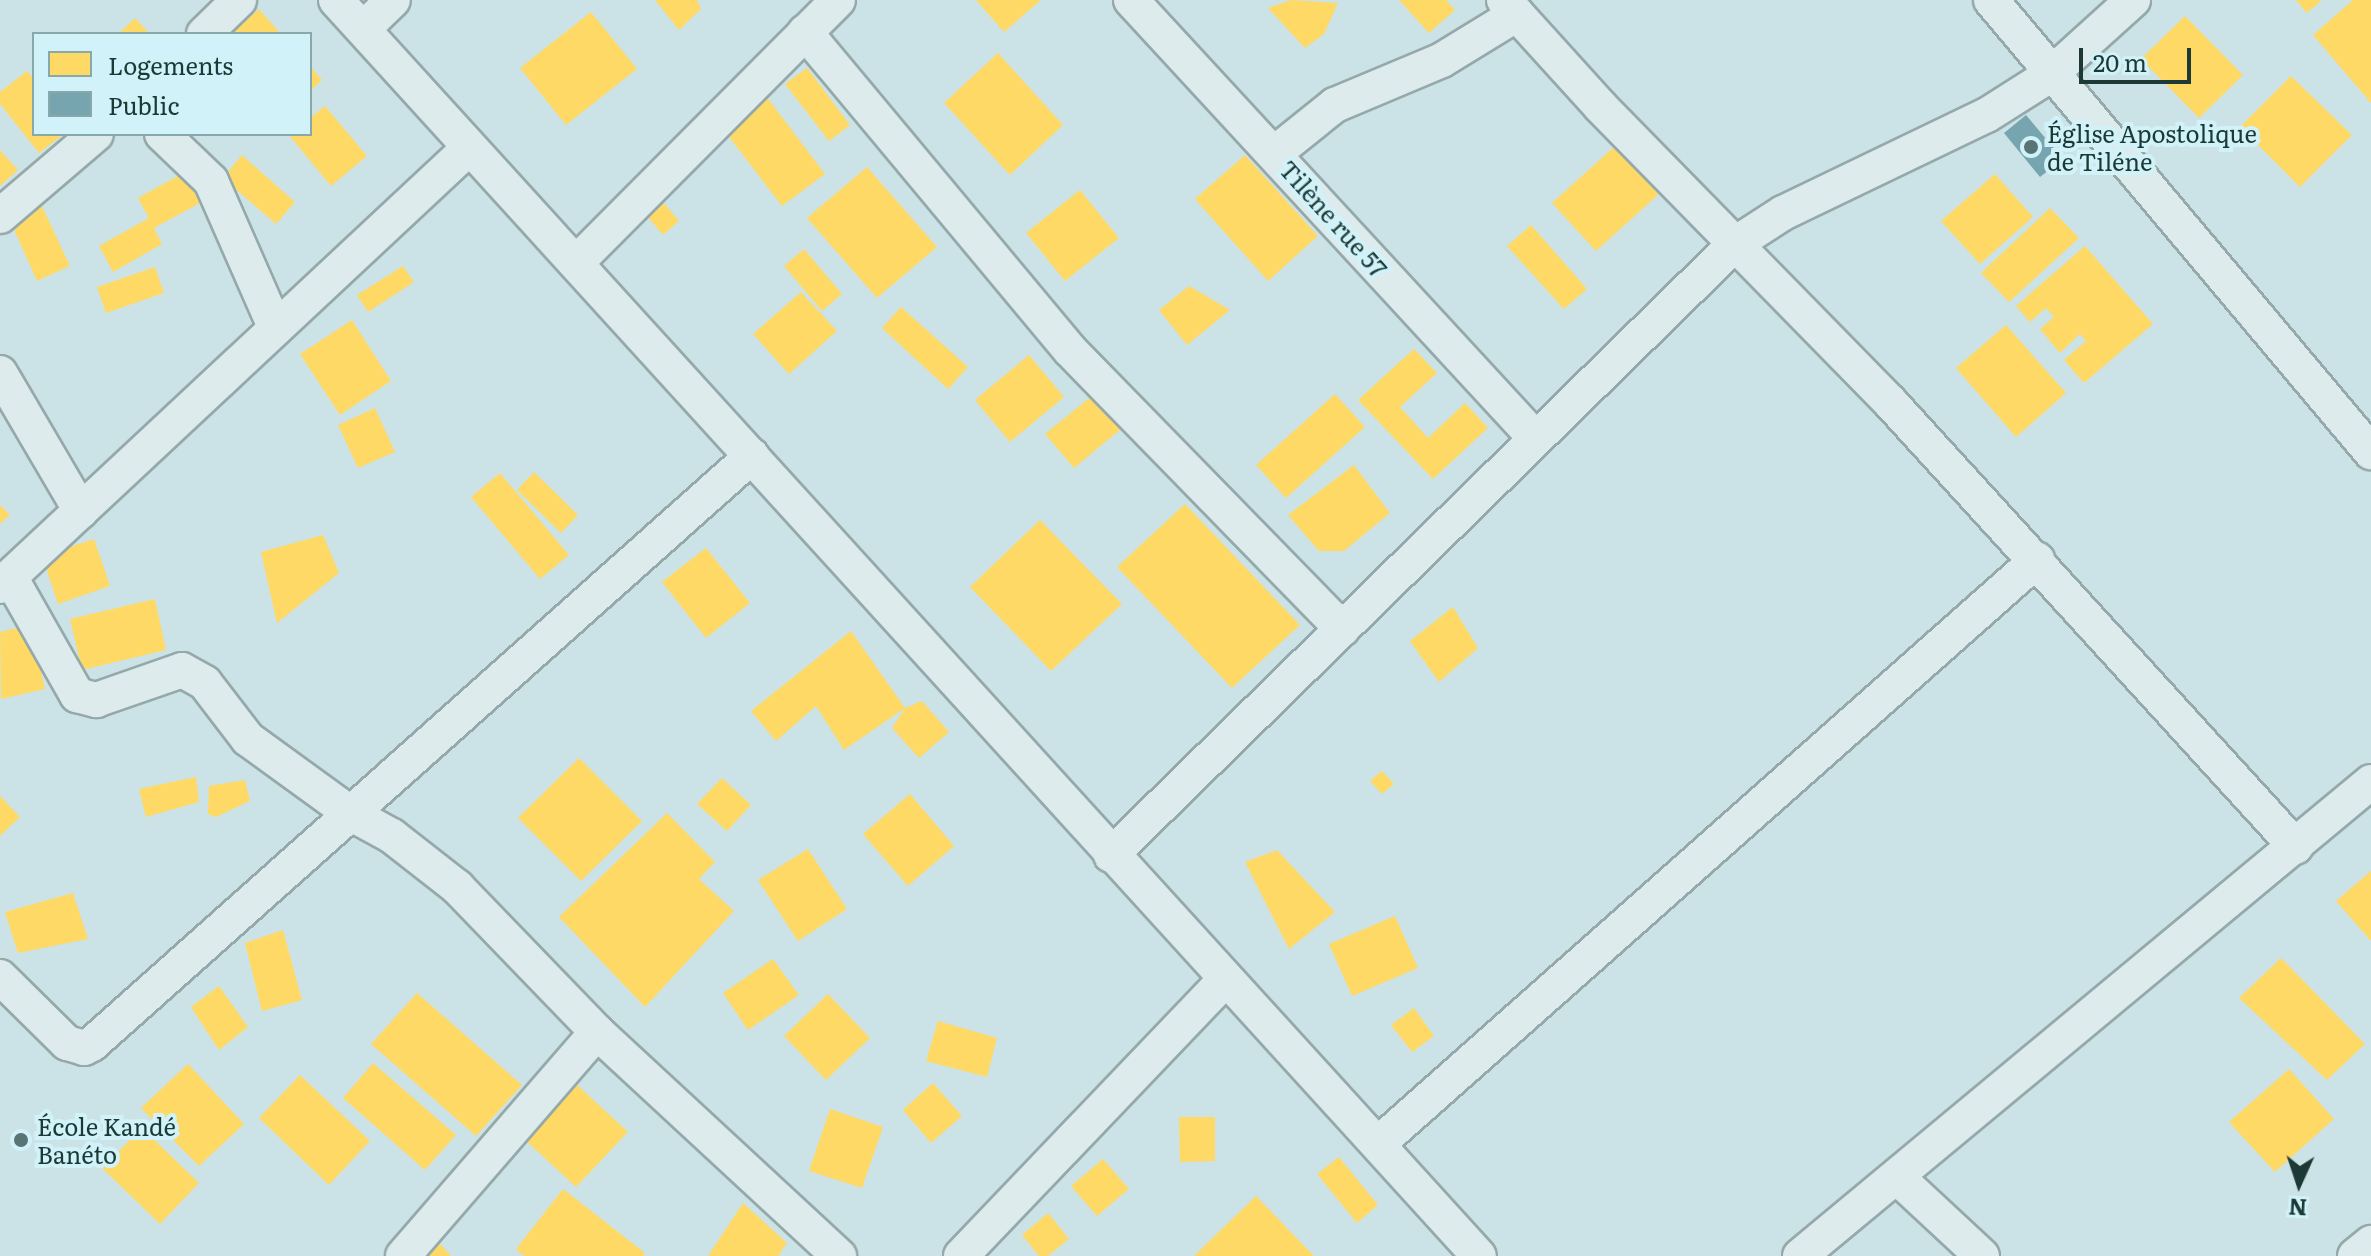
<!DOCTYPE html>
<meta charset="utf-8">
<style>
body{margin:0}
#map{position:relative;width:2371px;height:1256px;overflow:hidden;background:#cbe3e6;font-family:Literata,serif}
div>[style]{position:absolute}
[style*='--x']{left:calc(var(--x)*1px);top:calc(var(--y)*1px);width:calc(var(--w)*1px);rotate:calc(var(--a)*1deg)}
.homes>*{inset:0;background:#ffd966}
.public>*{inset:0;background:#76a5af}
.roads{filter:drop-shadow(2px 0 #95a9aa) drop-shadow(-2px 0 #95a9aa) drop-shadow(0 2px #95a9aa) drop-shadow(0 -2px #95a9aa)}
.minor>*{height:34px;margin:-17px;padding:0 17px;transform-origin:17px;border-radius:17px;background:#ddebed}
.dots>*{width:22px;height:22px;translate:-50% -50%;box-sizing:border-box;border:4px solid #d0f2f8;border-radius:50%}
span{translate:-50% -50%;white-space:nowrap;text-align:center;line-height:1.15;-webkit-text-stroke:8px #d0f2f8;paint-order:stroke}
.poi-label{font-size:24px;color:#1c3936}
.left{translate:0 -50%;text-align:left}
.street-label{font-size:24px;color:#1c3936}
.legend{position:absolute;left:32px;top:32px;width:280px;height:104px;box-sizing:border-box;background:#d0f2f8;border:2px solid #88a8aa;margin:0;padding:10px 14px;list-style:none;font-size:24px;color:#1c3936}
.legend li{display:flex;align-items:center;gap:16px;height:40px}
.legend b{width:40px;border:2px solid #88a8aa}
.north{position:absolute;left:2259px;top:1144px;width:80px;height:80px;-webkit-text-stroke:6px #d0f2f8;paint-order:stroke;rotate:183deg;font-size:22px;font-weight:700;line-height:32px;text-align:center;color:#1c3936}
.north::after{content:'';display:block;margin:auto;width:28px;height:36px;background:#1c3936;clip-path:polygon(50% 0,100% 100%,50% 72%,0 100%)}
.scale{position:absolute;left:2079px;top:48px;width:112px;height:36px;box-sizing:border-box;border:4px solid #1c3936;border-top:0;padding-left:10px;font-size:24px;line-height:28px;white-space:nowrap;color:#1c3936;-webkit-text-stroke:6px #d0f2f8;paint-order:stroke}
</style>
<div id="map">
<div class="homes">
<i style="clip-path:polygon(655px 0,697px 0,701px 9px,679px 30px)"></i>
<i style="clip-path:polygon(976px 0,1041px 0,1004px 32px)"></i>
<i style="clip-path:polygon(1291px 0,1338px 3px,1324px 34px,1305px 48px,1268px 8px)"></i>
<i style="clip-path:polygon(1399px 0,1446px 0,1455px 10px,1429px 33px)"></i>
<i style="clip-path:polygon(2296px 0,2322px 0,2307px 13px)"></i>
<i style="clip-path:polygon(2353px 0,2371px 0,2371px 103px,2313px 35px)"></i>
<i style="clip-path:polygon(259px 9px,281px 34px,231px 34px)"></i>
<i style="clip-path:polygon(591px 12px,637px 69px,566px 125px,520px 68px)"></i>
<i style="clip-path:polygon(2185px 16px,2243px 75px,2199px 118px,2141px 59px)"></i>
<i style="clip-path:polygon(135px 18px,148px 32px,118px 34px)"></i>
<i style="clip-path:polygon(998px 53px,1063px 125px,1010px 175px,944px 103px)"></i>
<i style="clip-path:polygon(310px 66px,322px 80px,310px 91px)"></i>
<i style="clip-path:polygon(807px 68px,850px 125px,829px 141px,785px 84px)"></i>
<i style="clip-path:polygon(27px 71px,34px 79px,34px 134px,64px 134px,39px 153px,0 104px,0 92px)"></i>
<i style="clip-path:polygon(2291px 76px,2352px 135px,2300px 187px,2240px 127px)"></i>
<i style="clip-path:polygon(766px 96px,825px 174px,782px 206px,723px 129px)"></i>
<i style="clip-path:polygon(325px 106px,367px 156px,331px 186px,288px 134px,310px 134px,310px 118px)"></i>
<i style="clip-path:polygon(1615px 146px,1659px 194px,1596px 251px,1552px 203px)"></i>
<i style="clip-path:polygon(0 150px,18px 170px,0 186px)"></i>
<i style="clip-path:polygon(242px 155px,295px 202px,276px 224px,223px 178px)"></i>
<i style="clip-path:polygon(1245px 155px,1318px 236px,1268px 281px,1195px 199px)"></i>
<i style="clip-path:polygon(867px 167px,937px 247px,877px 298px,807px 218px)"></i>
<i style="clip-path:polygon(187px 171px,204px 201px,154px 228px,162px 244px,113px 272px,99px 246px,149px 218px,138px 198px)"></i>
<i style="clip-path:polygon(1995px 174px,2033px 217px,1980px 264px,1941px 221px)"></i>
<i style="clip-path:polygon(1080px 190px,1119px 238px,1065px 281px,1026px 233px)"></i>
<i style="clip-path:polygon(40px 202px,70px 266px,37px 281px,8px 216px)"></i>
<i style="clip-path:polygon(663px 202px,679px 221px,663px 235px,647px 216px)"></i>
<i style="clip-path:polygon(2050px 208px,2079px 238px,2009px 302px,1981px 273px)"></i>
<i style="clip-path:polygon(1531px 225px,1587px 289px,1564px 309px,1507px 246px)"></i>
<i style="clip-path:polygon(2085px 246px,2153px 324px,2084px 383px,2064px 360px,2086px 341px,2080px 334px,2060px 353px,2040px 329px,2054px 317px,2046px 308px,2030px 322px,2016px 306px)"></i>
<i style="clip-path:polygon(804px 249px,842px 294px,822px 311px,784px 266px)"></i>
<i style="clip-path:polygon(403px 266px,414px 282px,368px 312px,357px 295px)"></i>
<i style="clip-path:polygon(155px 267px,164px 293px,106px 313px,97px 287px)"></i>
<i style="clip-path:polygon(1189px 286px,1230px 310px,1187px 345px,1159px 310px)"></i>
<i style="clip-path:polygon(801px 292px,837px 331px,789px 374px,753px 334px)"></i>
<i style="clip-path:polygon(901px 307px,968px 367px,948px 389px,882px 328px)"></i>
<i style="clip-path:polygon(352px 320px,391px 381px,340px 415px,300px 354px)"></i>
<i style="clip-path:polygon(2006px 325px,2066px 393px,2016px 437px,1956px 368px)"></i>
<i style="clip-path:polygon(1414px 349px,1437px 373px,1400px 407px,1428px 438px,1465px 403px,1488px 428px,1433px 479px,1358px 400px)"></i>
<i style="clip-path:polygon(1029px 355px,1064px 397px,1010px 442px,975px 400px)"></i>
<i style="clip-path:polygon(1335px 394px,1365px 427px,1286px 498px,1256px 465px)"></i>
<i style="clip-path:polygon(1093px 395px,1121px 429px,1074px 468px,1045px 434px)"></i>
<i style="clip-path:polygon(375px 408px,395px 452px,358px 468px,338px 425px)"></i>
<i style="clip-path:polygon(1354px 465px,1390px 513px,1344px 551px,1319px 551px,1288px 515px)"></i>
<i style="clip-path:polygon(534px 472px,578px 515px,561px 533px,517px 490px)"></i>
<i style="clip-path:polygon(500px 473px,569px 555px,540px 579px,471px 497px)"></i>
<i style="clip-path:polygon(1185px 504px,1300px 625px,1232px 688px,1117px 567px)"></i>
<i style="clip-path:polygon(0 505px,10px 515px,0 524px)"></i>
<i style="clip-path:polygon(1040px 520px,1122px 604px,1051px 671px,970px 587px)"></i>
<i style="clip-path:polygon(323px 535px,339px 573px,277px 623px,261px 552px)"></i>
<i style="clip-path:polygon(94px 539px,110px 586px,58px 604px,42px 556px)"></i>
<i style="clip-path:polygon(706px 548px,750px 603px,706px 638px,662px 582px)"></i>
<i style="clip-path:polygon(155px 599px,166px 650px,82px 670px,70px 619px)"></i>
<i style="clip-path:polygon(1453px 607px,1478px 648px,1439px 682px,1410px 641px)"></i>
<i style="clip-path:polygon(30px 625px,45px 689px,1px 699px,0 632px)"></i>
<i style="clip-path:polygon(851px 631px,905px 708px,844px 750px,816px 706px,776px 741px,751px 711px)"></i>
<i style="clip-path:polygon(922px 701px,949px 732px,919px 758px,892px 728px,905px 708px)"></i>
<i style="clip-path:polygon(579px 758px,642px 821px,581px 881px,518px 818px)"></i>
<i style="clip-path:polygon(1382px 771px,1394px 784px,1382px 794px,1370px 781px)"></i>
<i style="clip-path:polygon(196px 777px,199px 802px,146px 817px,139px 789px)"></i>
<i style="clip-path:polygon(722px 778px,751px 805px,727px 831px,697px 804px)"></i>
<i style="clip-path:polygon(245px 780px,250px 801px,216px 817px,208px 814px,209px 786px)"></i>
<i style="clip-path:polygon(910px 794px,954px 846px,908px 886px,863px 834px)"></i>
<i style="clip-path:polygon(0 796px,20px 817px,0 836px)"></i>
<i style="clip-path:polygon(667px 813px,715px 862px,699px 879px,734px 911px,645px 1007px,559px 917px)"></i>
<i style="clip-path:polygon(808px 849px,847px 909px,798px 941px,758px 880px)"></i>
<i style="clip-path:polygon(1277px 850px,1335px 912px,1289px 949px,1245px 862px)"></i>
<i style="clip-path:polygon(2371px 871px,2371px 941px,2336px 901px)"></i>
<i style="clip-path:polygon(73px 893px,88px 939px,18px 953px,5px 912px)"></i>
<i style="clip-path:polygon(1395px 916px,1418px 968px,1352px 996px,1329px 944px)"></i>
<i style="clip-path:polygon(283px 930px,302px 1000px,262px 1011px,245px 943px)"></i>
<i style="clip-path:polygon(2281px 958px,2365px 1044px,2327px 1080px,2239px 998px)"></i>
<i style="clip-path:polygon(773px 959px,799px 995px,748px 1030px,723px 993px)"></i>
<i style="clip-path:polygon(219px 986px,248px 1027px,219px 1050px,191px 1007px)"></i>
<i style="clip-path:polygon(417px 993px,522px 1085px,476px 1136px,371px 1044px)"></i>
<i style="clip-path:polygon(828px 994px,870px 1038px,826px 1080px,784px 1036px)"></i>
<i style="clip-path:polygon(1414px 1008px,1434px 1036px,1412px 1052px,1391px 1025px)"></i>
<i style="clip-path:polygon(938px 1021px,997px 1038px,987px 1077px,926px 1061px)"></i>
<i style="clip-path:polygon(373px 1063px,456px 1135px,425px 1170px,343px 1098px)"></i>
<i style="clip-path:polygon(188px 1064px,244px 1124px,199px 1166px,141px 1108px)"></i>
<i style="clip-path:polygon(2289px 1069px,2334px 1119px,2275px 1172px,2229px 1122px)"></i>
<i style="clip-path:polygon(300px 1075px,370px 1141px,329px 1185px,259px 1118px)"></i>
<i style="clip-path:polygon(574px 1082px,628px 1132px,576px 1187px,522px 1137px)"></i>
<i style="clip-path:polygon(933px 1083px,962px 1116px,931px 1143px,903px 1110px)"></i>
<i style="clip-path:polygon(830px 1109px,883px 1127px,862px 1188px,809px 1171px)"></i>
<i style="clip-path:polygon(1179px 1117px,1215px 1117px,1215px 1161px,1180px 1162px)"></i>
<i style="clip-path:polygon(142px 1128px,199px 1183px,160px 1224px,102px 1168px)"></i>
<i style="clip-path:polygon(1339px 1157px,1378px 1205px,1357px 1223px,1317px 1174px)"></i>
<i style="clip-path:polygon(1103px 1159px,1129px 1189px,1097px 1216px,1071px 1186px)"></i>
<i style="clip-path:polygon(563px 1189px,645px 1253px,643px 1256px,524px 1256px,516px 1249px)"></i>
<i style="clip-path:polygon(1256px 1196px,1314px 1256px,1194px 1256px)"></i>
<i style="clip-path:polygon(743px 1203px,787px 1243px,778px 1256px,708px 1256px)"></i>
<i style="clip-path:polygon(1048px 1213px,1069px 1239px,1048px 1256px,1039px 1256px,1022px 1235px)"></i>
<i style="clip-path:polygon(438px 1242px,451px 1256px,426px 1256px)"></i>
</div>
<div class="public">
<i style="clip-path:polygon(2026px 115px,2063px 159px,2040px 177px,2004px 133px)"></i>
</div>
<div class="roads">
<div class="minor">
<i style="--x:336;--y:0;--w:1698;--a:47.7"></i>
<i style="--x:1131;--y:0;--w:596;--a:47.31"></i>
<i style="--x:1504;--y:0;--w:144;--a:47.8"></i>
<i style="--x:1601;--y:107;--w:413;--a:45.6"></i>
<i style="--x:1890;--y:402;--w:602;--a:47.62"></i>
<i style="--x:1991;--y:0;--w:591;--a:49.95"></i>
<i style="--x:364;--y:28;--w:40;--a:-44"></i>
<i style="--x:805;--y:32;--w:414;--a:50.2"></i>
<i style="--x:1070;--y:350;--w:390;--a:45.7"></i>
<i style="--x:204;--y:34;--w:49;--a:-44.2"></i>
<i style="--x:162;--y:134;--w:68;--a:43.8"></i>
<i style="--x:211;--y:181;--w:159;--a:66.3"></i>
<i style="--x:1275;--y:153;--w:77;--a:-38.7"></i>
<i style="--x:1335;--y:105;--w:116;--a:-22.8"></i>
<i style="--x:1442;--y:60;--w:88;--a:-31.5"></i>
<i style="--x:0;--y:216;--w:126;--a:-40.5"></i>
<i style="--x:576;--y:263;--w:371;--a:-45.1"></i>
<i style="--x:0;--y:373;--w:160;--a:59.6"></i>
<i style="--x:10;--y:577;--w:136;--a:60.4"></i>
<i style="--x:77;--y:695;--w:20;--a:15"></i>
<i style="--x:96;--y:700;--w:91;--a:-19.2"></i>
<i style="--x:182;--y:670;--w:26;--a:29"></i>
<i style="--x:205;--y:683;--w:71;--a:52.5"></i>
<i style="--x:248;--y:739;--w:126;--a:36"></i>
<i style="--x:350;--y:813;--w:48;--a:28.7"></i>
<i style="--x:392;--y:836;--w:83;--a:38.1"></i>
<i style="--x:457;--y:887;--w:202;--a:46"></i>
<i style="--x:597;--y:1032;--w:330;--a:42.8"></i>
<i style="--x:0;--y:586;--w:640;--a:-43.04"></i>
<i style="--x:1111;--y:855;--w:873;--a:-44.4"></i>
<i style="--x:1735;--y:244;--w:57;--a:-32.9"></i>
<i style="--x:1783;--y:213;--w:226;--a:-25.7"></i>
<i style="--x:1987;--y:115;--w:75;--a:-32.4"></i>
<i style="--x:2050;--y:75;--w:112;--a:-42.1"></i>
<i style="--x:0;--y:977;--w:94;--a:44.6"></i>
<i style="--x:67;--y:1043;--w:18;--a:16"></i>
<i style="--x:84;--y:1048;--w:9;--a:-27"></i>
<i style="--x:92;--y:1044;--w:884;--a:-41.7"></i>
<i style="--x:1378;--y:1144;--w:881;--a:-41.55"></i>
<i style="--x:1897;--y:1177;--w:116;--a:42.9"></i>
<i style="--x:403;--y:1256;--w:296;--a:-49.1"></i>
<i style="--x:961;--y:1256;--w:382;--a:-46.3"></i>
<i style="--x:1800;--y:1256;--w:742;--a:-39.7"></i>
<i style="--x:2355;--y:1256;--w:21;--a:-39"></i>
</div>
</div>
<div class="dots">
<i style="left:2031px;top:147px;background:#597474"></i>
<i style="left:21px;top:1140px;background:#597474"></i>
</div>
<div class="poi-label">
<span class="left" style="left:2047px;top:147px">Église Apostolique<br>de Tiléne</span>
<span class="left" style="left:37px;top:1140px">École Kandé<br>Banéto</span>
</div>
<div class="street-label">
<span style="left:1334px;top:218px;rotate:48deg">Tilène rue 57</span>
</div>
<ul class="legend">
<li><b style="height:22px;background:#ffd966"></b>Logements</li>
<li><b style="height:22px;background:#76a5af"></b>Public</li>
</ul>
<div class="north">N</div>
<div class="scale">20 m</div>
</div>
